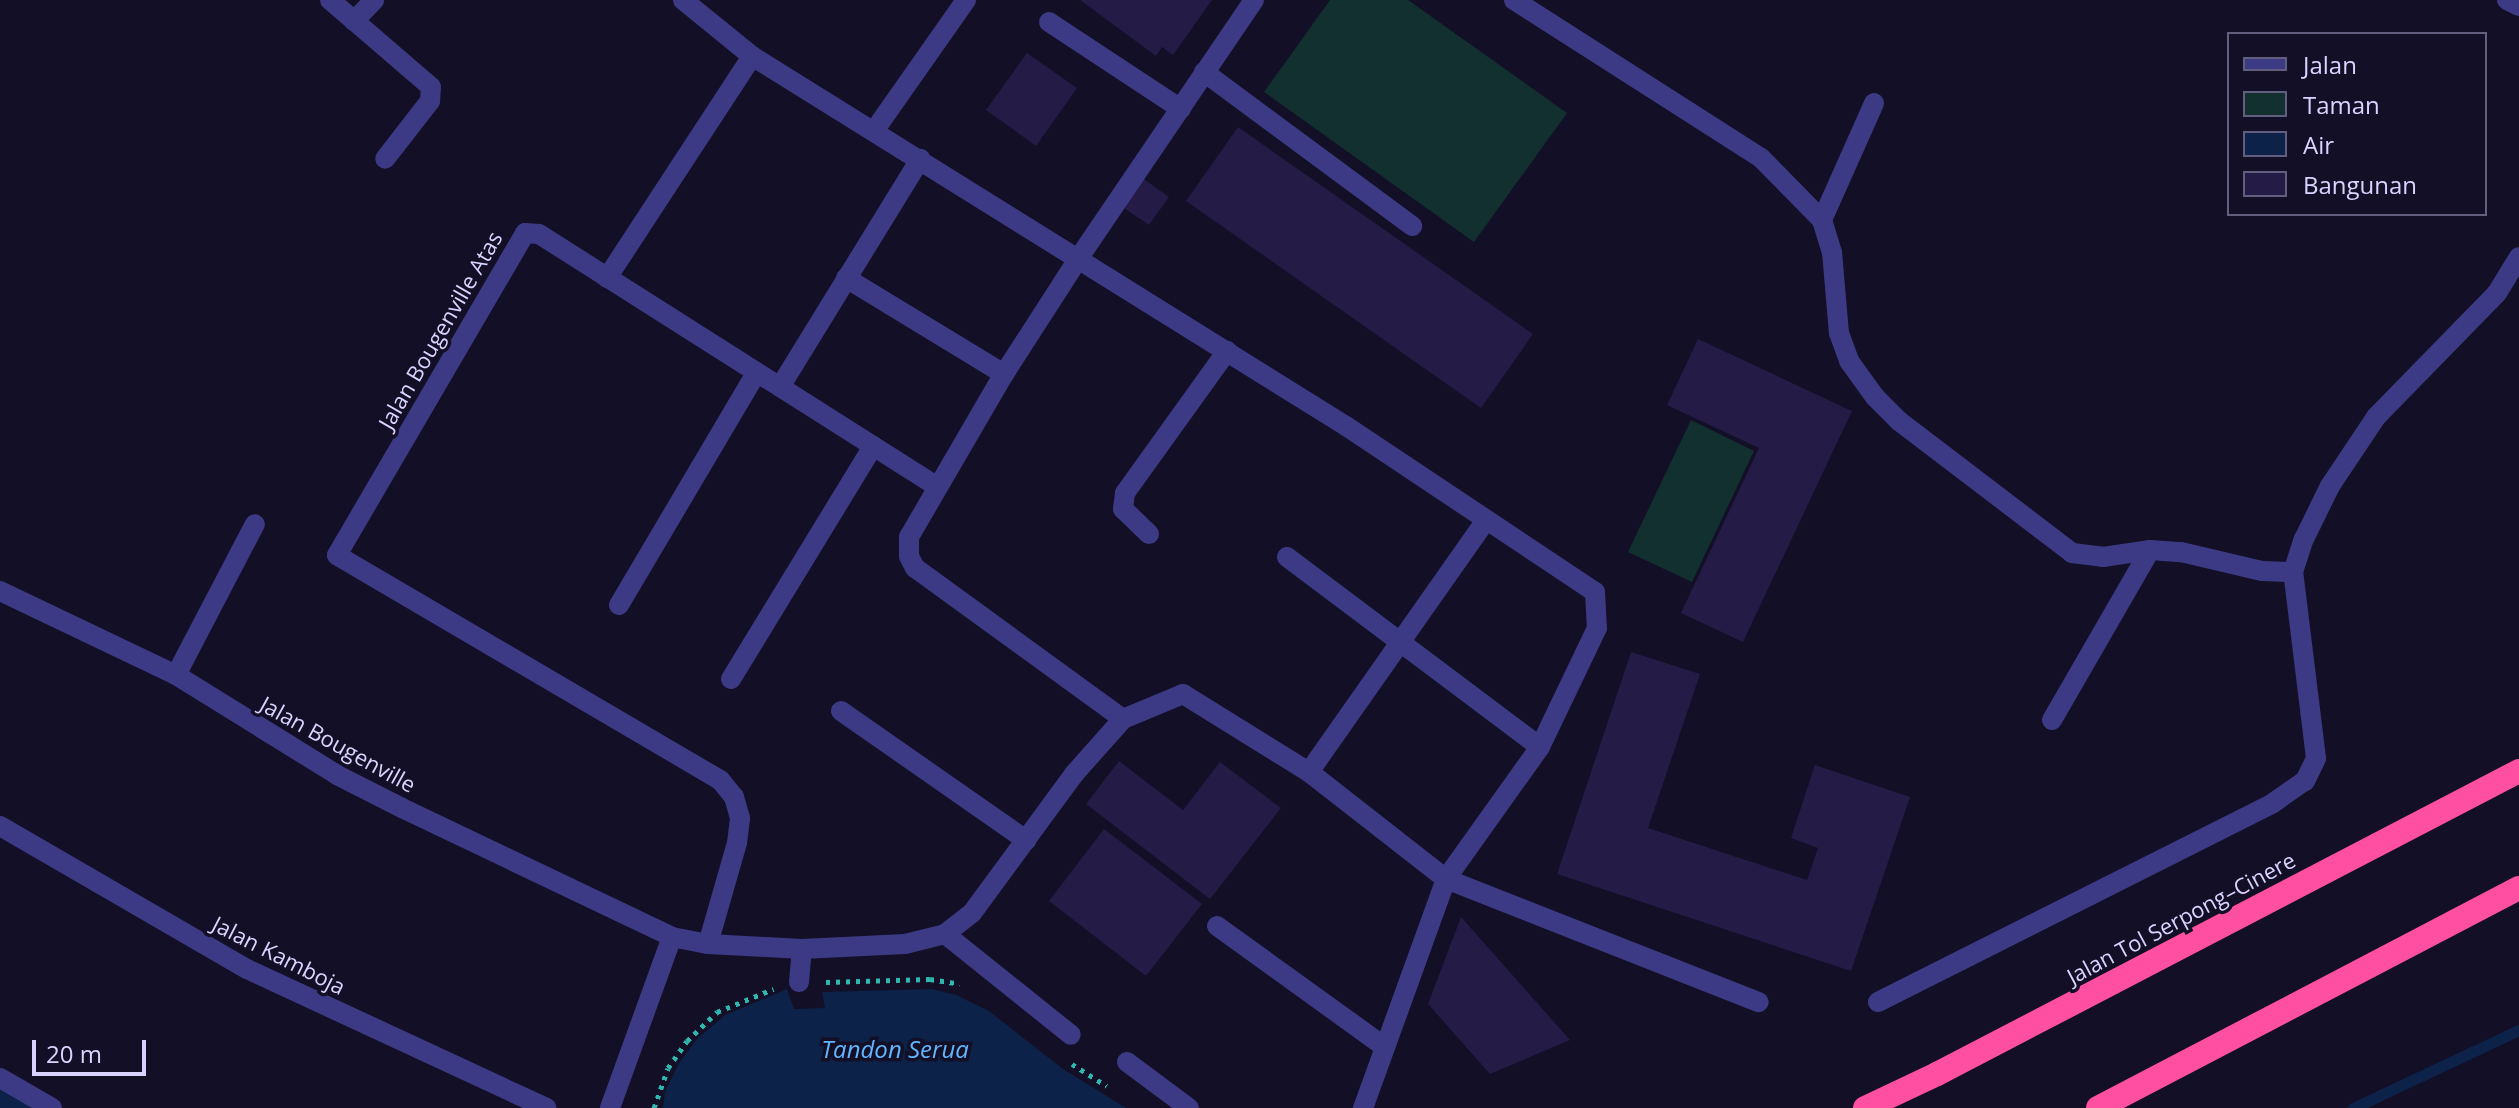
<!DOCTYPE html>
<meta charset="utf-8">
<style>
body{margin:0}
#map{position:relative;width:2519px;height:1108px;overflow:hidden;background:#130f26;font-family:"Open Sans",sans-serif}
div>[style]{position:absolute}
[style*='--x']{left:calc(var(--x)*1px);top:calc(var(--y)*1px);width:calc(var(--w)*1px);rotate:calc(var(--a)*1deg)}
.green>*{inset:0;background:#12302f}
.water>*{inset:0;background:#0c2248}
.stream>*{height:11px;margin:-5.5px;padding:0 5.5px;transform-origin:5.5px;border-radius:5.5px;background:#0c2248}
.river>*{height:68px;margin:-34px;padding:0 34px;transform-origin:34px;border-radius:34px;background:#0c2248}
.building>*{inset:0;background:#241b47}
.path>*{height:5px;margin-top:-2.5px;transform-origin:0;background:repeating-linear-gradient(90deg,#2fb8b0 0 4px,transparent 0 10px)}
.minor>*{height:20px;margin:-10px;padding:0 10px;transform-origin:10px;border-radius:10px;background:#3d3a85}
.highway>*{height:24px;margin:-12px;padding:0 12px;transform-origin:12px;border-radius:12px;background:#ff4fa3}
span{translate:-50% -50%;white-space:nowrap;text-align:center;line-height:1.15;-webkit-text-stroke:7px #130f26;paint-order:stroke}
.street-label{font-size:22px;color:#d9d4ff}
.water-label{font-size:24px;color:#62b6ff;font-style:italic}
.legend{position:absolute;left:2227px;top:32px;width:260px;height:184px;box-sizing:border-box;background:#130f26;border:2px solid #625e7d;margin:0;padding:10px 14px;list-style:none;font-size:24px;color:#d9d4ff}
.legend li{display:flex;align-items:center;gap:16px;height:40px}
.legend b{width:40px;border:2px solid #625e7d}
.scale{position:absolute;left:32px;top:1040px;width:114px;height:36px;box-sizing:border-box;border:4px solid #d9d4ff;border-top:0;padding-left:10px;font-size:24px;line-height:28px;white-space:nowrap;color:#d9d4ff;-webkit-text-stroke:6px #130f26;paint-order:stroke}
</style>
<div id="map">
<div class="green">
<i style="clip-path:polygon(1330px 0,1408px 0,1567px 113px,1474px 242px,1264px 92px)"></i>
<i style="clip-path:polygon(1691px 420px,1754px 451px,1692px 582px,1628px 552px)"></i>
</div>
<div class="water">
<i style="clip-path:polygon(787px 989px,794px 1009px,825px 1008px,822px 992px,932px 989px,956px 995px,989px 1011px,1063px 1069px,1126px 1108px,663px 1108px,665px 1092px,679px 1063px,697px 1039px,725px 1015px)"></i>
</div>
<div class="stream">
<i style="--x:2353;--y:1108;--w:183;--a:-25.2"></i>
</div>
<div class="river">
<i style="--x:0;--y:1107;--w:1;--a:45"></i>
</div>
<div class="building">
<i style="clip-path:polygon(1080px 0,1212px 0,1173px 55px,1162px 47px,1156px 56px)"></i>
<i style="clip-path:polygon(1027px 53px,1077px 88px,1036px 146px,986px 110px)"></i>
<i style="clip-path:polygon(1238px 127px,1533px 334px,1481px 408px,1186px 201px)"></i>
<i style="clip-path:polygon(1141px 177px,1169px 197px,1149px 225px,1121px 206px)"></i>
<i style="clip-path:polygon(1698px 339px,1852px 411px,1743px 642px,1681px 613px,1759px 448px,1667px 405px)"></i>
<i style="clip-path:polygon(1631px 652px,1700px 674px,1648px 828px,1807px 880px,1818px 848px,1791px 838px,1815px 765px,1910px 797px,1851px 971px,1557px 874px)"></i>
<i style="clip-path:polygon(1119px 761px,1183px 810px,1220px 762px,1281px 808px,1210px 899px,1086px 804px)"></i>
<i style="clip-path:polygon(1104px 829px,1202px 904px,1146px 976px,1049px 901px)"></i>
<i style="clip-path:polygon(1461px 917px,1570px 1040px,1490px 1074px,1428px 1004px)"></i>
</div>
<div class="path">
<i style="--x:826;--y:982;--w:104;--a:-1.7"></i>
<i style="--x:930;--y:979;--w:30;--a:9"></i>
<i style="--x:1072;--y:1064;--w:41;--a:32.2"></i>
<i style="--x:654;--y:1108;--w:42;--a:-70.7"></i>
<i style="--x:668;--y:1068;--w:33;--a:-55"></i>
<i style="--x:687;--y:1041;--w:42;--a:-44"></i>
<i style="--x:717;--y:1012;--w:61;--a:-22.3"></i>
</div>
<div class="minor">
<i style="--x:330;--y:0;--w:133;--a:40.7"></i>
<i style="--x:431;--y:87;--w:14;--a:94"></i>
<i style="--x:430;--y:101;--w:73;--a:127.8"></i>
<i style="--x:683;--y:0;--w:89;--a:39.1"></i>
<i style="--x:752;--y:56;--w:700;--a:31.92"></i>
<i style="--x:1346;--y:426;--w:299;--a:33.7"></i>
<i style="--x:1595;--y:592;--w:36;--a:87"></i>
<i style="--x:1597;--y:628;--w:132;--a:115.6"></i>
<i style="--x:1540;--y:747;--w:162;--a:125.5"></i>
<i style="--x:1446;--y:879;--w:244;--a:109.9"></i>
<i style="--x:1514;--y:0;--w:293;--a:32.6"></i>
<i style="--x:1761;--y:158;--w:87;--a:45.5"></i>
<i style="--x:1822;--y:220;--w:34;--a:73"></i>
<i style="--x:1832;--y:252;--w:81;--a:85.1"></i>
<i style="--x:1839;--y:333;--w:30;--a:70"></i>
<i style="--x:1849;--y:361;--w:44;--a:54.2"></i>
<i style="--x:1875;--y:397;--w:34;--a:45"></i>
<i style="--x:1899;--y:421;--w:218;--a:37.3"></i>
<i style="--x:2072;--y:553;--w:31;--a:7"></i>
<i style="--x:2103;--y:557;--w:48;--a:-8.5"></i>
<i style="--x:2507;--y:0;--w:13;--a:27"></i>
<i style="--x:354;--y:21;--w:29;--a:-46"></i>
<i style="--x:1049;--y:22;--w:158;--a:33.4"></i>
<i style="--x:1204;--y:72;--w:259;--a:36.5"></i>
<i style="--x:874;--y:131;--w:160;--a:-54.9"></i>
<i style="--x:1822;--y:220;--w:128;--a:-66"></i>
<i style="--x:607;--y:278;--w:265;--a:-56.8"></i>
<i style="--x:846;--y:278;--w:185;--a:31.3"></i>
<i style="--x:780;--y:387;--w:268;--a:-58.4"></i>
<i style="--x:1149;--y:534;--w:36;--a:-136"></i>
<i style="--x:1123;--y:509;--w:16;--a:-83"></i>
<i style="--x:1125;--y:493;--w:175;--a:-54.3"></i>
<i style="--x:1287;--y:557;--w:316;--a:36.9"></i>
<i style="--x:0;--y:591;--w:195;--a:25.5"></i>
<i style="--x:176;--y:675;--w:190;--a:31.8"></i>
<i style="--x:337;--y:775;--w:73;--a:26.9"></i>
<i style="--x:402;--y:808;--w:299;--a:25.5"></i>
<i style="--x:672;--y:937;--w:37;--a:11"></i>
<i style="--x:708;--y:944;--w:94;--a:3"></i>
<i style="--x:802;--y:949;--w:103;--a:-2.8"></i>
<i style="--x:905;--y:944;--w:41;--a:-14"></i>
<i style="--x:945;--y:934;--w:34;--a:-38"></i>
<i style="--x:972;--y:913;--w:172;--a:-53.7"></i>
<i style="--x:1074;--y:774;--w:74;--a:-48.3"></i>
<i style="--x:1123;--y:719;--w:65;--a:-22.6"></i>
<i style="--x:1183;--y:694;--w:148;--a:31.8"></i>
<i style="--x:1309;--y:772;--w:174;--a:38"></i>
<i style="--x:1446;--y:879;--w:336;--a:21.5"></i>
<i style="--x:619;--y:605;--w:269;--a:-59.4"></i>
<i style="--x:176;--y:675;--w:170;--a:-62.4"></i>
<i style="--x:731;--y:679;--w:273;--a:-58.6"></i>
<i style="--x:841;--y:711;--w:226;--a:34.9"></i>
<i style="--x:1123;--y:719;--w:257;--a:-144"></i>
<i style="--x:915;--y:568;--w:13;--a:-117"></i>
<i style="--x:909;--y:556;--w:19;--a:-90"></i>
<i style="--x:909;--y:537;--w:189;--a:-59.8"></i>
<i style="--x:1004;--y:374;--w:137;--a:-57.2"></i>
<i style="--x:1078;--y:259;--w:313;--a:-55.8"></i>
<i style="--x:2052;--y:720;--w:196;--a:-60"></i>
<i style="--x:2150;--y:550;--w:31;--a:4"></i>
<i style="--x:2181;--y:552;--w:83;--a:13.2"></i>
<i style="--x:2262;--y:571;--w:31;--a:2"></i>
<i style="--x:1309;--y:772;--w:308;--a:-54.9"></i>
<i style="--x:0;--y:826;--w:285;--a:30.1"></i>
<i style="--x:247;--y:969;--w:330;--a:24.9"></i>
<i style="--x:1217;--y:926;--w:207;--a:35.8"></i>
<i style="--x:945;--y:934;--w:161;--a:38.7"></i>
<i style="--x:708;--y:944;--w:105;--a:-74"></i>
<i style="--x:737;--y:843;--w:25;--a:-83"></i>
<i style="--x:740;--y:818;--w:22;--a:-106"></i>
<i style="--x:734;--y:797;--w:22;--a:-129"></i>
<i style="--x:720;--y:780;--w:444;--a:-149.6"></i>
<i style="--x:337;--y:555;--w:373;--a:-59.7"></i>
<i style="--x:525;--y:233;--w:14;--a:4"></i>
<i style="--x:539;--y:234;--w:472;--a:32.4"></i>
<i style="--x:799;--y:982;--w:33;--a:-85"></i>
<i style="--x:1878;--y:1002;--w:442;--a:-26.7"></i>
<i style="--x:2273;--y:803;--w:39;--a:-35"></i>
<i style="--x:2305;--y:781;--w:25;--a:-64"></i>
<i style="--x:2316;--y:758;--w:187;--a:-97"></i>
<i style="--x:2293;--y:572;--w:35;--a:-72"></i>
<i style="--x:2304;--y:539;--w:59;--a:-63.9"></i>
<i style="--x:2330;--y:486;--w:83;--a:-56.3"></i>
<i style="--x:2376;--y:417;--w:173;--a:-45.7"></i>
<i style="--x:2497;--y:293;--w:42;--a:-58.6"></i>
<i style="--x:1127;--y:1062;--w:77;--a:36.6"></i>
<i style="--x:0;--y:1078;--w:60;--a:30"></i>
<i style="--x:610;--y:1108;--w:182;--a:-70.1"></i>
</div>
<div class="highway">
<i style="--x:1865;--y:1108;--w:80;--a:-25.3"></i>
<i style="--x:1937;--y:1074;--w:656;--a:-27.5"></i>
<i style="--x:2098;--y:1108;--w:475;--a:-27.6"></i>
</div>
<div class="street-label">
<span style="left:440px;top:330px;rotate:-60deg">Jalan Bougenville Atas</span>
<span style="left:338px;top:744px;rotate:29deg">Jalan Bougenville</span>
<span style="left:2181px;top:918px;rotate:-28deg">Jalan Tol Serpong–Cinere</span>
<span style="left:279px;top:955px;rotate:27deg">Jalan Kamboja</span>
</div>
<div class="water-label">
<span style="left:895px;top:1049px">Tandon Serua</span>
</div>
<ul class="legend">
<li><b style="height:10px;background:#3d3a85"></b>Jalan</li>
<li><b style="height:22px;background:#12302f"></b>Taman</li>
<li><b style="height:22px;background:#0c2248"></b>Air</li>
<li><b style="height:22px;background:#241b47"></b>Bangunan</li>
</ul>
<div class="scale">20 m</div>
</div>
